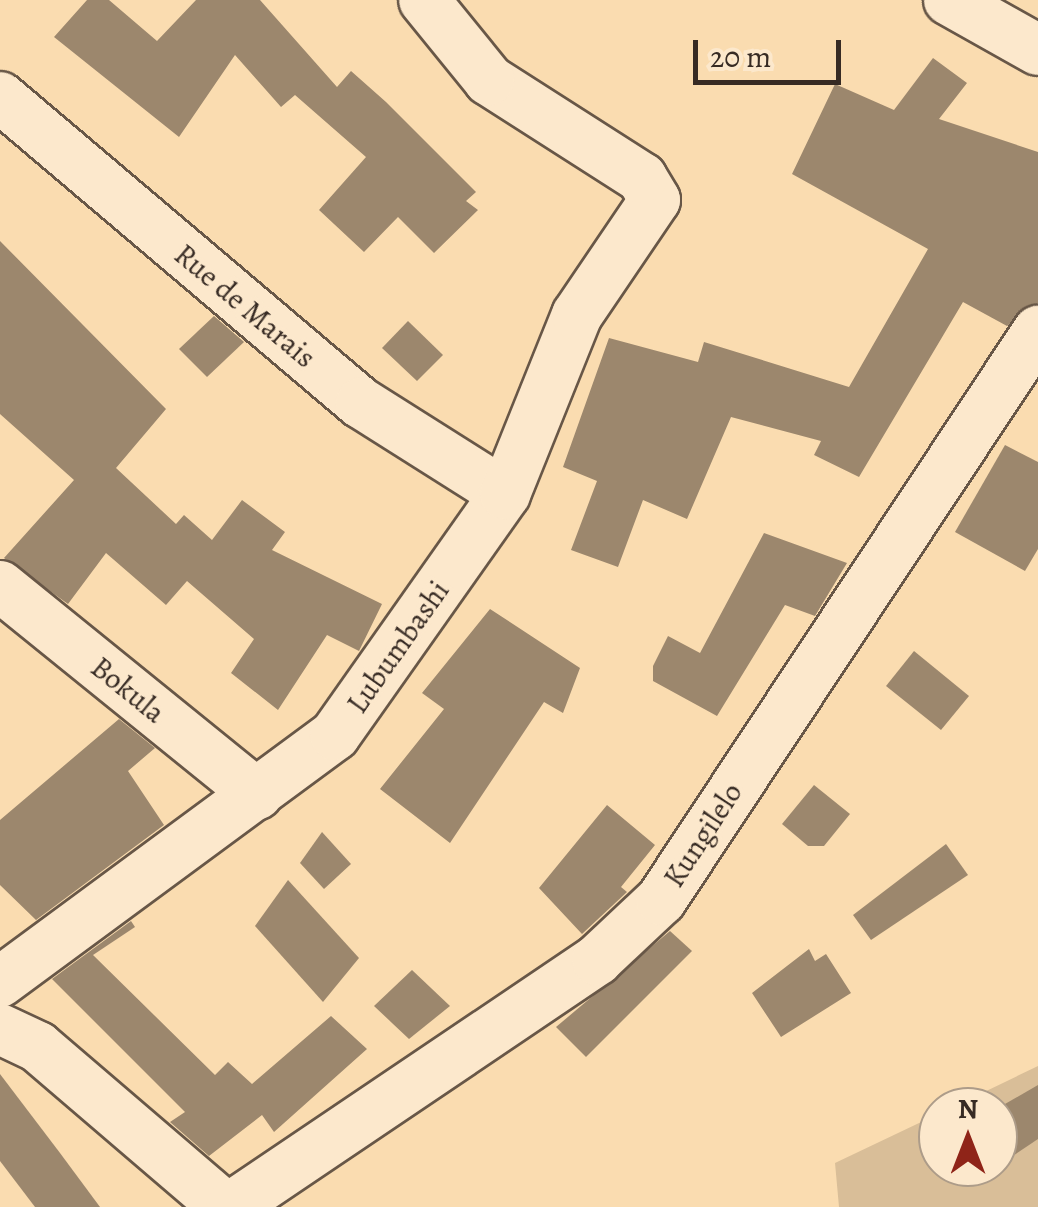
<!DOCTYPE html>
<style>
body{margin:0}
#map{position:relative;width:1038px;height:1207px;overflow:hidden;background:#fadcb0;font-family:Alegreya,serif}
div>[style]{position:absolute}
[style*='--x']{left:calc(var(--x)*1px);top:calc(var(--y)*1px);width:calc(var(--w)*1px);rotate:calc(var(--a)*1deg)}
.green>*{inset:0;background:#d9be98}
.building>*{inset:0;background:#9c876d}
.roads{filter:drop-shadow(2px 0 #685747) drop-shadow(-2px 0 #685747) drop-shadow(0 2px #685747) drop-shadow(0 -2px #685747)}
.minor>*{height:50px;margin:-25px;padding:0 25px;transform-origin:25px;border-radius:25px;background:#fce8cc}
span{translate:-50% -50%;white-space:nowrap;text-align:center;line-height:1.15;-webkit-text-stroke:8px #fce8cc;paint-order:stroke}
.street-label{font-size:30px;color:#372b24}
.north{position:absolute;left:918px;top:1087px;width:100px;height:100px;box-sizing:border-box;background:#fce8cc;border:2px solid #ad9c89;border-radius:50%;rotate:0deg;font-size:28px;font-weight:700;line-height:40px;text-align:center;color:#372b24}
.north::after{content:'';display:block;margin:auto;width:35px;height:45px;background:#8f2418;clip-path:polygon(50% 0,100% 100%,50% 72%,0 100%)}
.scale{position:absolute;left:693px;top:40px;width:148px;height:45px;box-sizing:border-box;border:5px solid #372b24;border-top:0;padding-left:12px;font-size:30px;line-height:35px;white-space:nowrap;color:#372b24;-webkit-text-stroke:8px #fce8cc;paint-order:stroke}
</style>
<div id="map">
<div class="green">
<i style="clip-path:polygon(1038px 1066px,1038px 1207px,839px 1207px,835px 1163px,938px 1114px,938px 1167px,998px 1167px,998px 1107px,953px 1107px)"></i>
</div>
<div class="building">
<i style="clip-path:polygon(87px 0,109px 0,157px 41px,196px 0,260px 0,337px 87px,351px 71px,386px 102px,476px 192px,466px 201px,478px 210px,434px 253px,398px 217px,364px 252px,319px 210px,366px 157px,295px 95px,281px 107px,235px 55px,179px 137px,54px 37px)"></i>
<i style="clip-path:polygon(933px 58px,967px 83px,939px 119px,1038px 152px,1038px 303px,1007px 326px,963px 302px,859px 477px,814px 455px,821px 441px,731px 417px,687px 519px,643px 500px,618px 567px,571px 550px,597px 481px,563px 467px,609px 338px,698px 362px,704px 342px,849px 387px,928px 249px,792px 174px,835px 84px,894px 110px)"></i>
<i style="clip-path:polygon(0 241px,166px 409px,116px 468px,176px 524px,184px 515px,212px 540px,242px 500px,285px 532px,272px 550px,382px 604px,359px 651px,327px 635px,278px 710px,231px 673px,254px 639px,187px 581px,166px 605px,106px 553px,68px 604px,4px 558px,74px 480px,0 414px)"></i>
<i style="clip-path:polygon(214px 316px,244px 342px,207px 377px,179px 349px)"></i>
<i style="clip-path:polygon(408px 321px,443px 355px,417px 381px,382px 348px)"></i>
<i style="clip-path:polygon(1005px 445px,1038px 462px,1038px 549px,1025px 571px,955px 532px)"></i>
<i style="clip-path:polygon(764px 533px,847px 563px,815px 616px,785px 605px,717px 716px,653px 681px,653px 666px,668px 636px,700px 653px)"></i>
<i style="clip-path:polygon(490px 609px,580px 668px,563px 713px,544px 702px,450px 843px,380px 789px,444px 709px,422px 693px)"></i>
<i style="clip-path:polygon(914px 651px,969px 696px,941px 730px,886px 686px)"></i>
<i style="clip-path:polygon(119px 719px,155px 748px,128px 771px,164px 825px,36px 920px,0 885px,0 820px)"></i>
<i style="clip-path:polygon(814px 785px,850px 814px,824px 846px,808px 846px,782px 824px)"></i>
<i style="clip-path:polygon(607px 805px,655px 845px,621px 887px,627px 892px,582px 934px,539px 888px)"></i>
<i style="clip-path:polygon(322px 832px,351px 864px,324px 889px,300px 863px)"></i>
<i style="clip-path:polygon(946px 844px,968px 875px,871px 940px,853px 915px)"></i>
<i style="clip-path:polygon(288px 880px,359px 958px,323px 1002px,255px 926px)"></i>
<i style="clip-path:polygon(131px 921px,135px 927px,93px 955px,215px 1075px,228px 1062px,252px 1084px,331px 1016px,367px 1049px,274px 1132px,262px 1115px,209px 1156px,170px 1122px,185px 1112px,52px 979px)"></i>
<i style="clip-path:polygon(670px 931px,692px 951px,586px 1057px,556px 1027px)"></i>
<i style="clip-path:polygon(809px 949px,815px 961px,826px 954px,851px 993px,781px 1037px,752px 993px)"></i>
<i style="clip-path:polygon(412px 970px,450px 1006px,409px 1039px,374px 1006px)"></i>
<i style="clip-path:polygon(0 1074px,60px 1153px,100px 1207px,35px 1207px,0 1161px)"></i>
<i style="clip-path:polygon(1038px 1085px,1038px 1139px,998px 1166px,998px 1108px)"></i>
</div>
<div class="roads">
<div class="minor">
<i style="--x:949;--y:0;--w:102;--a:29.3"></i>
<i style="--x:0;--y:97;--w:473;--a:40.3"></i>
<i style="--x:361;--y:403;--w:170;--a:32.3"></i>
<i style="--x:0;--y:586;--w:331;--a:39"></i>
<i style="--x:0;--y:982;--w:416;--a:-36.4"></i>
<i style="--x:335;--y:735;--w:295;--a:-54.8"></i>
<i style="--x:505;--y:494;--w:193;--a:-68.1"></i>
<i style="--x:577;--y:315;--w:139;--a:-55.9"></i>
<i style="--x:655;--y:200;--w:26;--a:-121"></i>
<i style="--x:642;--y:178;--w:182;--a:-147.4"></i>
<i style="--x:489;--y:80;--w:103;--a:-129.1"></i>
<i style="--x:0;--y:1029;--w:42;--a:25.3"></i>
<i style="--x:38;--y:1047;--w:246;--a:40.6"></i>
<i style="--x:231;--y:1207;--w:442;--a:-34"></i>
<i style="--x:597;--y:960;--w:88;--a:-43.2"></i>
<i style="--x:661;--y:900;--w:683;--a:-56.47"></i>
</div>
</div>
<div class="street-label">
<span style="left:245px;top:306px;rotate:40deg">Rue de Marais</span>
<span style="left:398px;top:647px;rotate:-55deg">Lubumbashi</span>
<span style="left:128px;top:690px;rotate:39deg">Bokula</span>
<span style="left:703px;top:835px;rotate:-57deg">Kungilelo</span>
</div>
<div class="north">N</div>
<div class="scale">20 m</div>
</div>
